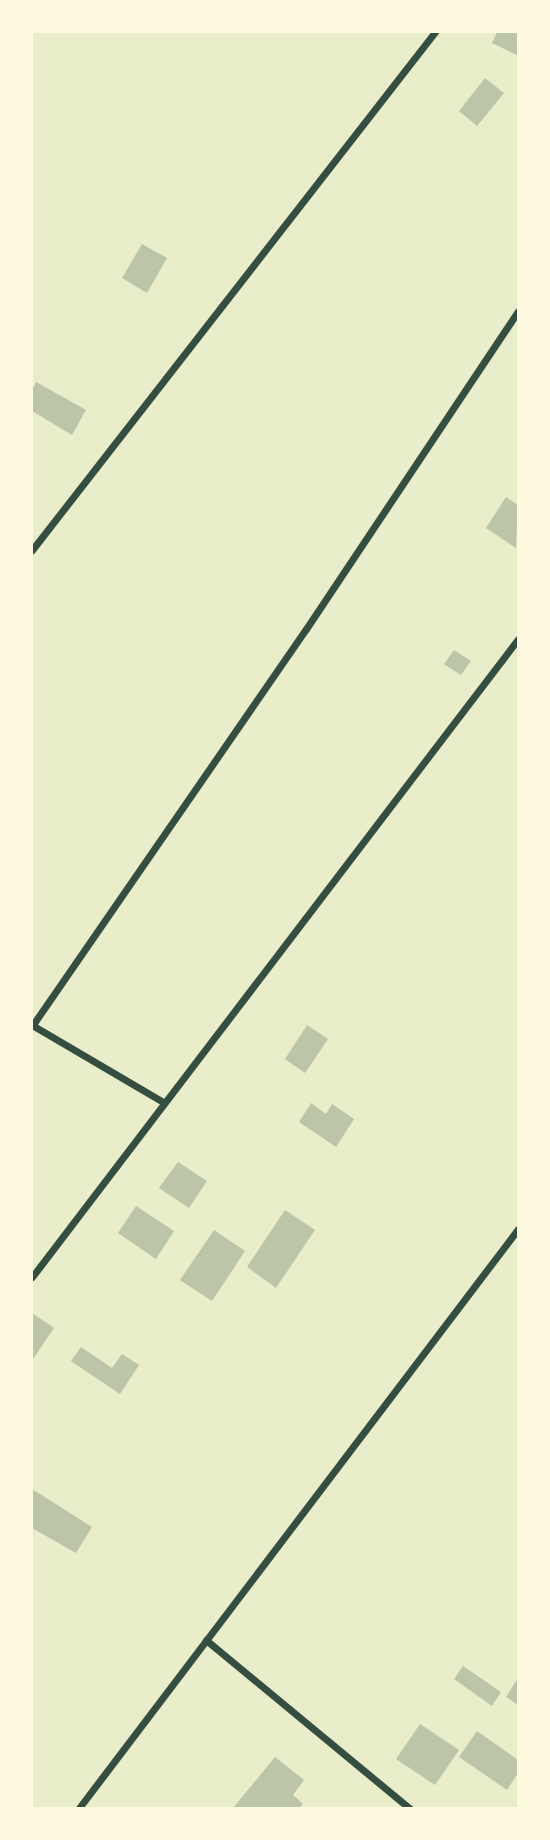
<!DOCTYPE html>
<style>
body{margin:0}
#map{position:relative;width:550px;height:1840px;overflow:hidden;background:#e9edc9;font-family:"Source Sans 3",sans-serif}
div>[style]{position:absolute}
[style*='--x']{left:calc(var(--x)*1px);top:calc(var(--y)*1px);width:calc(var(--w)*1px);rotate:calc(var(--a)*1deg)}
.building>*{inset:0;background:#bcc5a7}
.minor>*{height:7px;margin:-3.5px;padding:0 3.5px;transform-origin:3.5px;border-radius:3.5px;background:#344e41}
span{translate:-50% -50%;white-space:nowrap;text-align:center;line-height:1.15;-webkit-text-stroke:6px #fefae0;paint-order:stroke}
.frame{position:absolute;inset:0;border:33px solid #fefae0;pointer-events:none}
</style>
<div id="map">
<div class="building">
<i style="clip-path:polygon(497px 32px,518px 32px,517px 55px,492px 43px)"></i>
<i style="clip-path:polygon(485px 78px,504px 93px,477px 126px,459px 111px)"></i>
<i style="clip-path:polygon(142px 244px,167px 258px,147px 293px,122px 278px)"></i>
<i style="clip-path:polygon(36px 382px,86px 410px,72px 435px,32px 411px,32px 390px)"></i>
<i style="clip-path:polygon(506px 497px,518px 505px,516px 548px,486px 528px)"></i>
<i style="clip-path:polygon(454px 650px,471px 661px,461px 675px,444px 664px)"></i>
<i style="clip-path:polygon(307px 1025px,328px 1039px,305px 1073px,285px 1059px)"></i>
<i style="clip-path:polygon(311px 1103px,326px 1114px,332px 1104px,354px 1119px,336px 1147px,299px 1122px)"></i>
<i style="clip-path:polygon(178px 1162px,207px 1181px,189px 1208px,159px 1188px)"></i>
<i style="clip-path:polygon(136px 1206px,174px 1231px,156px 1259px,118px 1233px)"></i>
<i style="clip-path:polygon(285px 1210px,315px 1230px,276px 1288px,247px 1267px)"></i>
<i style="clip-path:polygon(214px 1230px,245px 1251px,212px 1301px,180px 1280px)"></i>
<i style="clip-path:polygon(32px 1313px,54px 1328px,33px 1359px,32px 1358px)"></i>
<i style="clip-path:polygon(81px 1347px,112px 1368px,122px 1354px,139px 1365px,120px 1394px,71px 1361px)"></i>
<i style="clip-path:polygon(32px 1489px,92px 1527px,76px 1553px,32px 1528px)"></i>
<i style="clip-path:polygon(463px 1666px,501px 1692px,492px 1706px,454px 1679px)"></i>
<i style="clip-path:polygon(518px 1678px,518px 1705px,506px 1697px)"></i>
<i style="clip-path:polygon(420px 1724px,459px 1750px,435px 1785px,396px 1759px)"></i>
<i style="clip-path:polygon(477px 1731px,518px 1760px,518px 1773px,507px 1790px,459px 1757px)"></i>
<i style="clip-path:polygon(275px 1757px,304px 1780px,293px 1795px,303px 1804px,299px 1808px,233px 1808px)"></i>
</div>
<div class="minor">
<i style="--x:32;--y:550;--w:656;--a:-52.12"></i>
<i style="--x:32;--y:1025;--w:152;--a:30.4"></i>
<i style="--x:32;--y:1026;--w:482;--a:-55.4"></i>
<i style="--x:306;--y:629;--w:382;--a:-56.3"></i>
<i style="--x:32;--y:1277;--w:802;--a:-52.7"></i>
<i style="--x:206;--y:1640;--w:264;--a:39.6"></i>
<i style="--x:79;--y:1808;--w:727;--a:-52.83"></i>
</div>
<div class="frame"></div>
</div>
